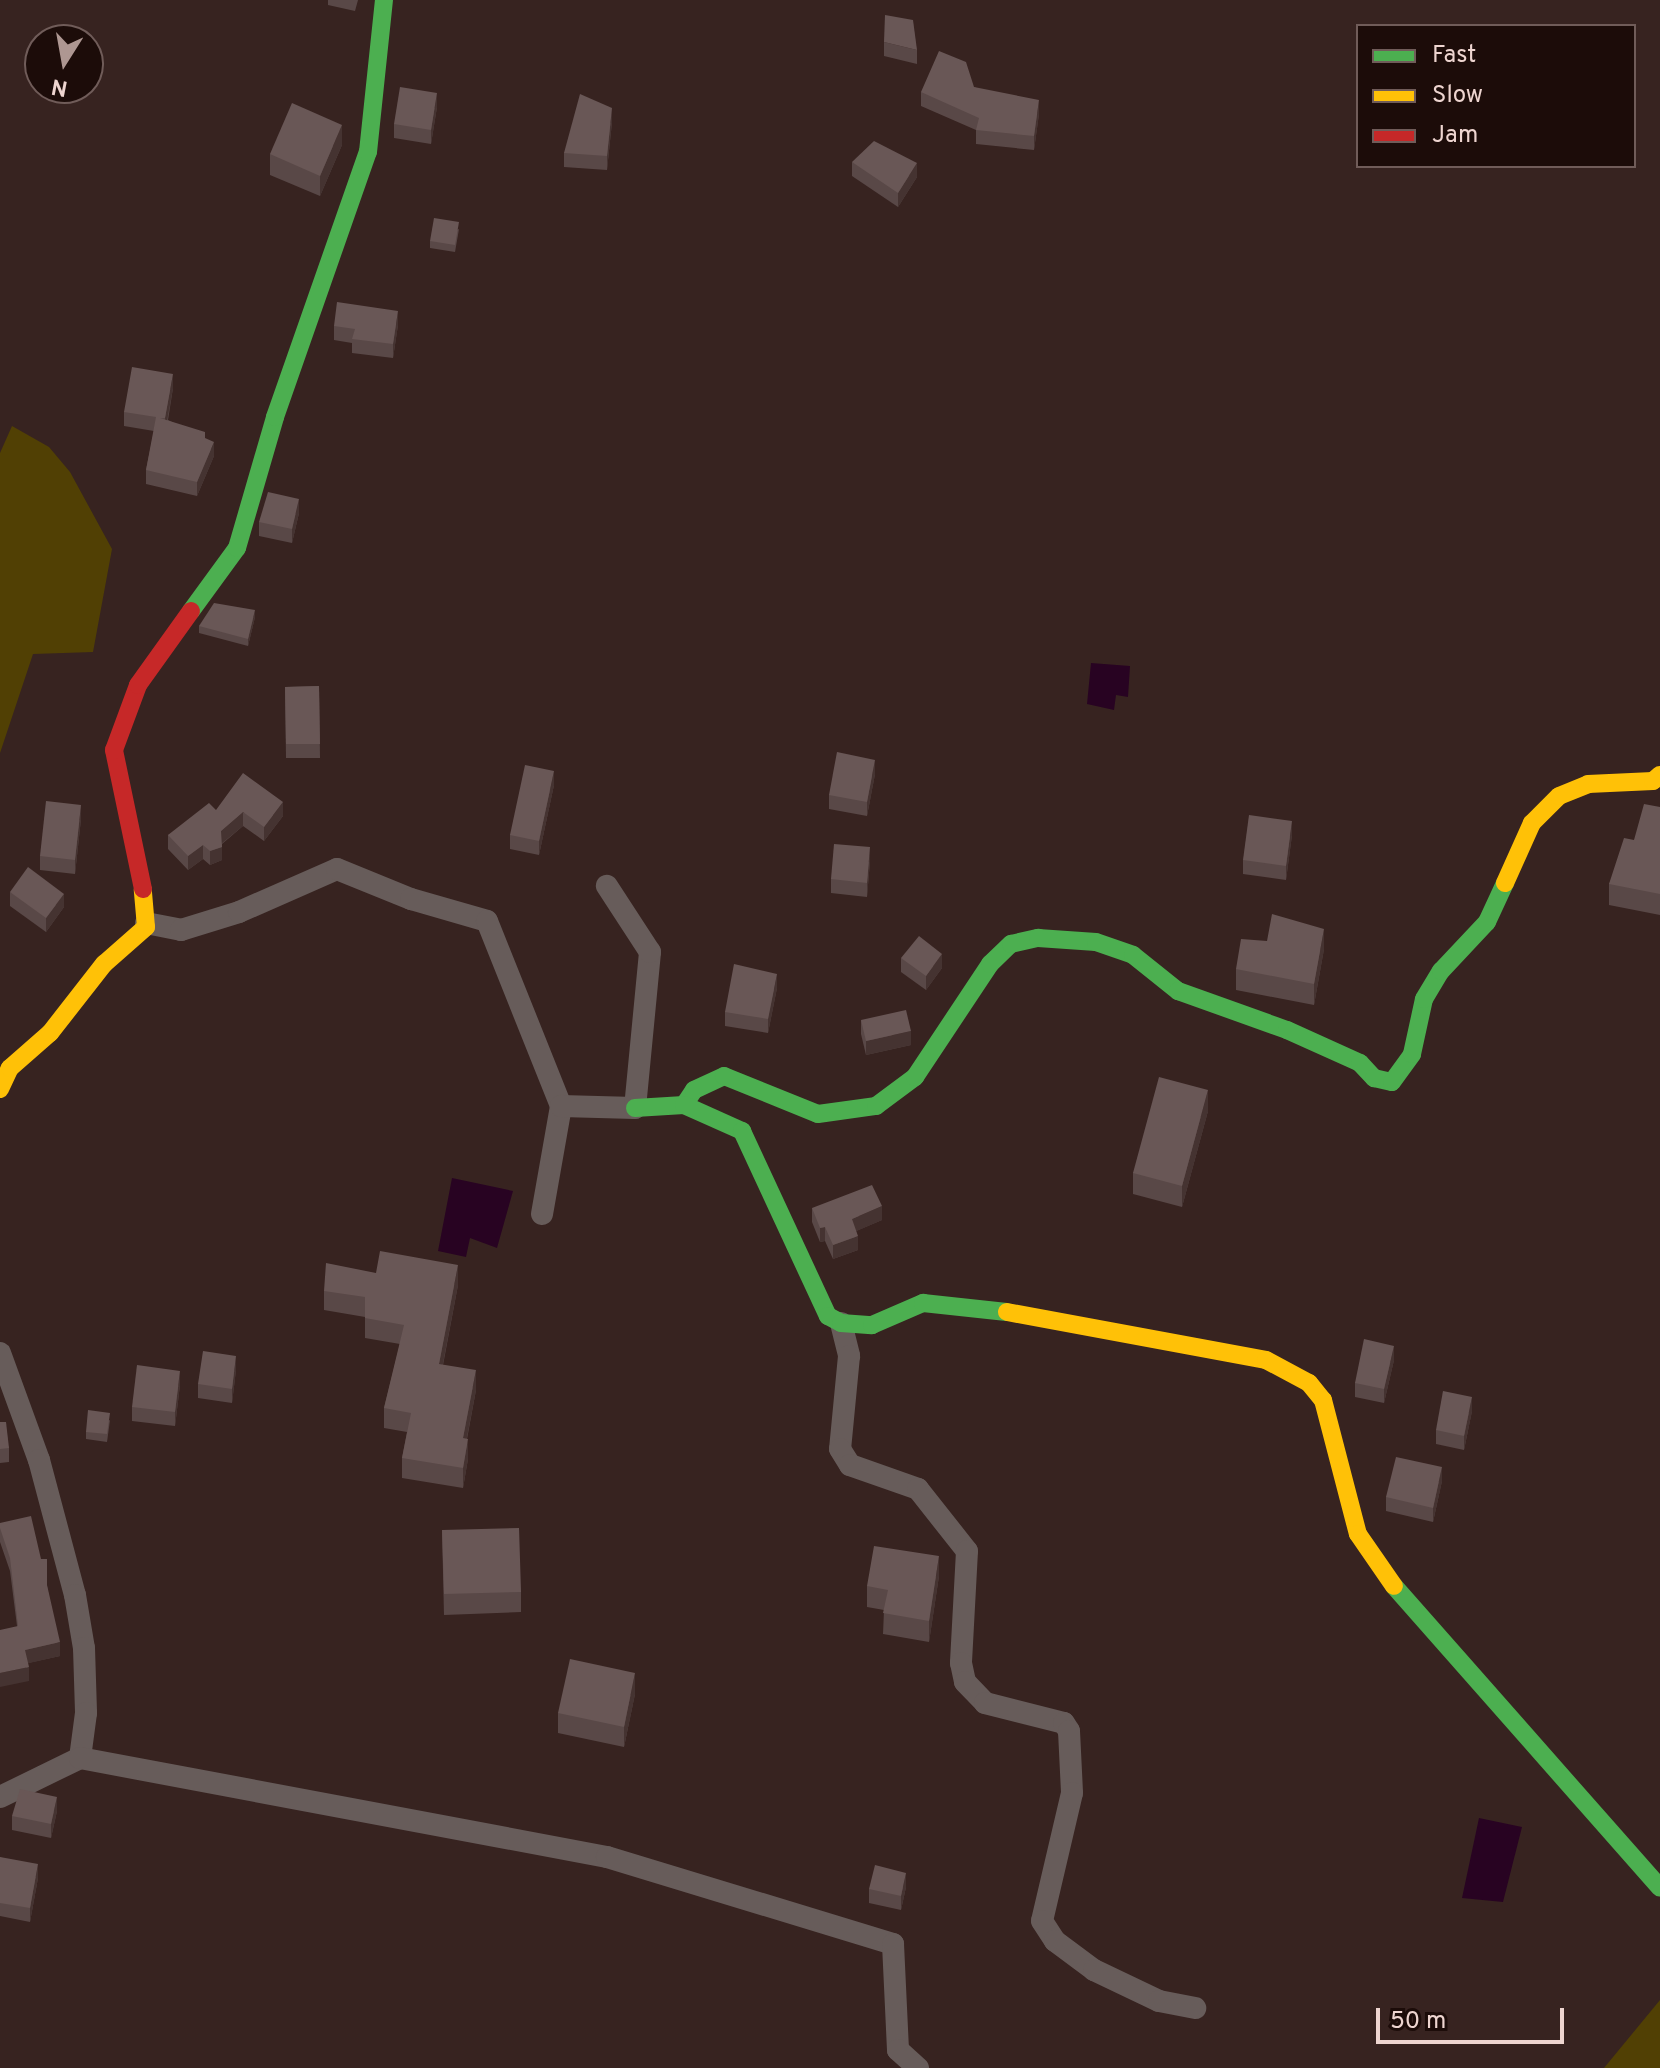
<!DOCTYPE html>
<style>
body{margin:0}
#map{position:relative;width:1660px;height:2068px;overflow:hidden;background:#372320;font-family:Overpass,sans-serif}
div>[style]{position:absolute}
[style*='--x']{left:calc(var(--x)*1px);top:calc(var(--y)*1px);width:calc(var(--w)*1px);rotate:calc(var(--a)*1deg)}
.green>*{inset:0;background:#514004}
.water>*{inset:0;background:#280322}
.street>*{height:22px;margin:-11px;padding:0 11px;transform-origin:11px;border-radius:11px;background:#675c5a}
.fast>*{height:18px;margin:-9px;padding:0 9px;transform-origin:9px;border-radius:9px;background:#4caf50}
.slow>*{height:18px;margin:-9px;padding:0 9px;transform-origin:9px;border-radius:9px;background:#ffc107}
.jam>*{height:18px;margin:-9px;padding:0 9px;transform-origin:9px;border-radius:9px;background:#c62828}
.wall>*{inset:0;background:#594847}
.shaded-wall>*{inset:0;background:#453331}
.building>*{inset:0;background:#695756}
span{translate:-50% -50%;white-space:nowrap;text-align:center;line-height:1.15;-webkit-text-stroke:6px #1c0c09;paint-order:stroke}
.legend{position:absolute;left:1356px;top:24px;width:280px;height:144px;box-sizing:border-box;background:#1c0c09;border:2px solid #705c59;margin:0;padding:10px 14px;list-style:none;font-size:24px;color:#eed5d0}
.legend li{display:flex;align-items:center;gap:16px;height:40px}
.legend b{width:40px;border:2px solid #705c59}
.north{position:absolute;left:24px;top:24px;width:80px;height:80px;box-sizing:border-box;background:#1c0c09;border:2px solid #705c59;border-radius:50%;rotate:191deg;font-size:22px;font-weight:700;line-height:32px;text-align:center;color:#eed5d0}
.north::after{content:'';display:block;margin:auto;width:28px;height:36px;background:#ae9792;clip-path:polygon(50% 0,100% 100%,50% 72%,0 100%)}
.scale{position:absolute;left:1376px;top:2008px;width:188px;height:36px;box-sizing:border-box;border:4px solid #eed5d0;border-top:0;padding-left:10px;font-size:24px;line-height:28px;white-space:nowrap;color:#eed5d0;-webkit-text-stroke:6px #1c0c09;paint-order:stroke}
</style>
<div id="map">
<div class="green">
<i style="clip-path:polygon(12px 426px,49px 447px,70px 472px,112px 549px,93px 652px,33px 654px,0 753px,0 453px)"></i>
<i style="clip-path:polygon(1660px 2000px,1660px 2068px,1604px 2068px)"></i>
</div>
<div class="water">
<i style="clip-path:polygon(1091px 663px,1130px 666px,1128px 697px,1116px 695px,1114px 710px,1087px 704px)"></i>
<i style="clip-path:polygon(452px 1178px,513px 1191px,497px 1248px,470px 1238px,466px 1257px,438px 1251px)"></i>
<i style="clip-path:polygon(1479px 1818px,1522px 1827px,1503px 1902px,1462px 1898px)"></i>
</div>
<div class="street">
<i style="--x:146;--y:923;--w:36;--a:11"></i>
<i style="--x:181;--y:930;--w:61;--a:-17.2"></i>
<i style="--x:239;--y:912;--w:107;--a:-23.7"></i>
<i style="--x:337;--y:869;--w:80;--a:22.1"></i>
<i style="--x:411;--y:899;--w:79;--a:16.1"></i>
<i style="--x:487;--y:921;--w:199;--a:68.2"></i>
<i style="--x:542;--y:1214;--w:110;--a:-80"></i>
<i style="--x:561;--y:1106;--w:74;--a:1.5"></i>
<i style="--x:635;--y:1108;--w:157;--a:-84.5"></i>
<i style="--x:650;--y:952;--w:79;--a:-123.1"></i>
<i style="--x:841;--y:1323;--w:34;--a:76"></i>
<i style="--x:849;--y:1356;--w:93;--a:95.5"></i>
<i style="--x:840;--y:1449;--w:19;--a:58"></i>
<i style="--x:850;--y:1465;--w:72;--a:19.4"></i>
<i style="--x:918;--y:1489;--w:79;--a:51.7"></i>
<i style="--x:967;--y:1551;--w:112;--a:93.1"></i>
<i style="--x:961;--y:1663;--w:19;--a:78"></i>
<i style="--x:965;--y:1682;--w:29;--a:46"></i>
<i style="--x:985;--y:1703;--w:81;--a:14.2"></i>
<i style="--x:1064;--y:1723;--w:9;--a:58"></i>
<i style="--x:1069;--y:1731;--w:62;--a:87.2"></i>
<i style="--x:1072;--y:1793;--w:131;--a:103.2"></i>
<i style="--x:1042;--y:1921;--w:24;--a:57"></i>
<i style="--x:1055;--y:1941;--w:49;--a:36.6"></i>
<i style="--x:1094;--y:1970;--w:72;--a:25.5"></i>
<i style="--x:1159;--y:2001;--w:37;--a:11"></i>
<i style="--x:0;--y:1353;--w:114;--a:70"></i>
<i style="--x:39;--y:1460;--w:140;--a:75.1"></i>
<i style="--x:75;--y:1595;--w:54;--a:80.4"></i>
<i style="--x:84;--y:1648;--w:65;--a:88.2"></i>
<i style="--x:86;--y:1713;--w:45;--a:97.6"></i>
<i style="--x:80;--y:1758;--w:89;--a:154"></i>
<i style="--x:80;--y:1758;--w:536;--a:10.64"></i>
<i style="--x:607;--y:1857;--w:299;--a:16.9"></i>
<i style="--x:893;--y:1944;--w:106;--a:87.3"></i>
<i style="--x:898;--y:2050;--w:27;--a:42"></i>
</div>
<div class="fast">
<i style="--x:191;--y:611;--w:78;--a:-53.9"></i>
<i style="--x:237;--y:548;--w:136;--a:-73.8"></i>
<i style="--x:275;--y:417;--w:281;--a:-70.7"></i>
<i style="--x:368;--y:152;--w:153;--a:-84"></i>
<i style="--x:684;--y:1105;--w:18;--a:-56"></i>
<i style="--x:694;--y:1090;--w:33;--a:-25"></i>
<i style="--x:724;--y:1076;--w:101;--a:22"></i>
<i style="--x:818;--y:1114;--w:59;--a:-7.9"></i>
<i style="--x:876;--y:1106;--w:49;--a:-36.6"></i>
<i style="--x:915;--y:1077;--w:136;--a:-56.4"></i>
<i style="--x:990;--y:964;--w:29;--a:-44"></i>
<i style="--x:1011;--y:944;--w:28;--a:-13"></i>
<i style="--x:1038;--y:938;--w:58;--a:3.9"></i>
<i style="--x:1096;--y:942;--w:39;--a:19"></i>
<i style="--x:1133;--y:955;--w:58;--a:38.7"></i>
<i style="--x:1178;--y:991;--w:116;--a:19.7"></i>
<i style="--x:1287;--y:1030;--w:80;--a:24.3"></i>
<i style="--x:1360;--y:1063;--w:21;--a:47"></i>
<i style="--x:1374;--y:1078;--w:18;--a:13"></i>
<i style="--x:1392;--y:1082;--w:34;--a:-54"></i>
<i style="--x:1412;--y:1054;--w:56;--a:-77.7"></i>
<i style="--x:1424;--y:999;--w:33;--a:-59"></i>
<i style="--x:1441;--y:971;--w:67;--a:-46.8"></i>
<i style="--x:1487;--y:922;--w:43;--a:-65.2"></i>
<i style="--x:635;--y:1108;--w:49;--a:-3.5"></i>
<i style="--x:684;--y:1105;--w:64;--a:24.1"></i>
<i style="--x:742;--y:1131;--w:204;--a:65.1"></i>
<i style="--x:828;--y:1316;--w:15;--a:28"></i>
<i style="--x:841;--y:1323;--w:31;--a:4"></i>
<i style="--x:872;--y:1325;--w:56;--a:-23.3"></i>
<i style="--x:923;--y:1303;--w:84;--a:6.1"></i>
<i style="--x:1394;--y:1586;--w:402;--a:48.6"></i>
</div>
<div class="slow">
<i style="--x:1505;--y:883;--w:66;--a:-65.8"></i>
<i style="--x:1532;--y:823;--w:38;--a:-45"></i>
<i style="--x:1559;--y:796;--w:31;--a:-22"></i>
<i style="--x:1588;--y:784;--w:65;--a:-2.6"></i>
<i style="--x:1653;--y:781;--w:9;--a:-41"></i>
<i style="--x:0;--y:1089;--w:23;--a:-65"></i>
<i style="--x:10;--y:1068;--w:53;--a:-41.2"></i>
<i style="--x:50;--y:1033;--w:88;--a:-52"></i>
<i style="--x:104;--y:964;--w:56;--a:-41.4"></i>
<i style="--x:146;--y:927;--w:38;--a:-95"></i>
<i style="--x:1007;--y:1312;--w:263;--a:10.5"></i>
<i style="--x:1266;--y:1360;--w:49;--a:28.1"></i>
<i style="--x:1309;--y:1383;--w:22;--a:51"></i>
<i style="--x:1323;--y:1400;--w:138;--a:75.4"></i>
<i style="--x:1358;--y:1534;--w:63;--a:55.3"></i>
</div>
<div class="jam">
<i style="--x:143;--y:889;--w:142;--a:-101.8"></i>
<i style="--x:114;--y:750;--w:69;--a:-69.7"></i>
<i style="--x:138;--y:685;--w:91;--a:-54.4"></i>
</div>
<div class="wall">
<i style="clip-path:polygon(328px 0,358px 0,355px 11px,328px 5px)"></i>
<i style="clip-path:polygon(884px 42px,917px 50px,917px 64px,884px 56px)"></i>
<i style="clip-path:polygon(974px 87px,1039px 114px,1034px 150px,976px 144px,976px 130px,921px 106px,921px 92px)"></i>
<i style="clip-path:polygon(437px 107px,431px 144px,394px 138px,394px 124px)"></i>
<i style="clip-path:polygon(612px 122px,607px 170px,564px 167px,564px 153px)"></i>
<i style="clip-path:polygon(342px 145px,320px 196px,270px 175px,270px 154px)"></i>
<i style="clip-path:polygon(852px 162px,917px 177px,898px 207px,852px 176px)"></i>
<i style="clip-path:polygon(459px 229px,455px 252px,430px 248px,430px 241px)"></i>
<i style="clip-path:polygon(398px 325px,393px 358px,352px 353px,352px 343px,334px 340px,334px 326px)"></i>
<i style="clip-path:polygon(173px 388px,168px 420px,205px 439px,214px 456px,197px 496px,146px 484px,146px 470px,154px 431px,124px 426px,124px 412px)"></i>
<i style="clip-path:polygon(299px 513px,292px 543px,259px 536px,259px 522px)"></i>
<i style="clip-path:polygon(255px 617px,248px 646px,199px 633px,199px 626px)"></i>
<i style="clip-path:polygon(319px 686px,320px 758px,286px 758px,285px 687px)"></i>
<i style="clip-path:polygon(875px 774px,867px 816px,829px 809px,829px 795px)"></i>
<i style="clip-path:polygon(554px 785px,539px 855px,510px 849px,510px 835px)"></i>
<i style="clip-path:polygon(1660px 807px,1660px 915px,1609px 905px,1609px 884px,1634px 840px)"></i>
<i style="clip-path:polygon(216px 810px,283px 816px,264px 841px,243px 826px,222px 844px,222px 860px,210px 865px,203px 859px,188px 870px,168px 849px,168px 835px)"></i>
<i style="clip-path:polygon(81px 819px,75px 874px,40px 870px,40px 856px)"></i>
<i style="clip-path:polygon(1292px 835px,1286px 880px,1243px 874px,1243px 860px)"></i>
<i style="clip-path:polygon(870px 861px,867px 897px,831px 893px,831px 879px)"></i>
<i style="clip-path:polygon(10px 892px,64px 907px,46px 932px,10px 906px)"></i>
<i style="clip-path:polygon(1324px 949px,1314px 1005px,1236px 990px,1236px 969px)"></i>
<i style="clip-path:polygon(901px 958px,942px 968px,926px 990px,901px 972px)"></i>
<i style="clip-path:polygon(777px 988px,768px 1033px,725px 1026px,725px 1012px)"></i>
<i style="clip-path:polygon(861px 1020px,911px 1045px,866px 1055px,861px 1034px)"></i>
<i style="clip-path:polygon(1208px 1111px,1182px 1207px,1133px 1194px,1133px 1173px)"></i>
<i style="clip-path:polygon(812px 1208px,882px 1220px,856px 1231px,858px 1250px,833px 1259px,825px 1241px,820px 1242px,812px 1222px)"></i>
<i style="clip-path:polygon(376px 1273px,458px 1285px,443px 1365px,476px 1390px,467px 1439px,468px 1459px,463px 1488px,402px 1478px,402px 1458px,407px 1432px,384px 1428px,384px 1408px,400px 1344px,365px 1338px,365px 1317px,324px 1310px,324px 1291px)"></i>
<i style="clip-path:polygon(1394px 1360px,1384px 1403px,1355px 1397px,1355px 1383px)"></i>
<i style="clip-path:polygon(236px 1370px,232px 1403px,198px 1398px,198px 1384px)"></i>
<i style="clip-path:polygon(180px 1385px,175px 1426px,132px 1421px,132px 1407px)"></i>
<i style="clip-path:polygon(1472px 1411px,1464px 1450px,1436px 1444px,1436px 1430px)"></i>
<i style="clip-path:polygon(110px 1420px,107px 1442px,86px 1439px,86px 1432px)"></i>
<i style="clip-path:polygon(0 1422px,9px 1448px,9px 1462px,0 1463px)"></i>
<i style="clip-path:polygon(1442px 1481px,1433px 1522px,1386px 1511px,1386px 1497px)"></i>
<i style="clip-path:polygon(0 1523px,47px 1586px,60px 1656px,28px 1663px,29px 1681px,17px 1626px,10px 1571px,0 1542px)"></i>
<i style="clip-path:polygon(442px 1530px,521px 1592px,521px 1612px,444px 1615px)"></i>
<i style="clip-path:polygon(939px 1576px,929px 1642px,883px 1634px,884px 1610px,867px 1607px,867px 1586px)"></i>
<i style="clip-path:polygon(635px 1694px,624px 1747px,558px 1733px,558px 1713px)"></i>
<i style="clip-path:polygon(57px 1811px,51px 1838px,12px 1830px,12px 1816px)"></i>
<i style="clip-path:polygon(0 1857px,38px 1878px,30px 1922px,0 1916px)"></i>
<i style="clip-path:polygon(906px 1887px,901px 1910px,869px 1903px,869px 1889px)"></i>
</div>
<div class="shaded-wall">
<i style="clip-path:polygon(437px 93px,437px 107px,431px 144px,431px 130px)"></i>
<i style="clip-path:polygon(1039px 100px,1039px 114px,1034px 150px,1034px 136px)"></i>
<i style="clip-path:polygon(612px 108px,612px 122px,607px 170px,607px 156px)"></i>
<i style="clip-path:polygon(342px 125px,342px 145px,320px 196px,320px 176px)"></i>
<i style="clip-path:polygon(917px 163px,917px 177px,898px 207px,898px 193px)"></i>
<i style="clip-path:polygon(398px 311px,398px 325px,393px 358px,393px 344px)"></i>
<i style="clip-path:polygon(173px 374px,173px 388px,165px 432px,165px 418px)"></i>
<i style="clip-path:polygon(214px 442px,214px 456px,197px 496px,197px 482px)"></i>
<i style="clip-path:polygon(299px 499px,299px 513px,292px 543px,292px 529px)"></i>
<i style="clip-path:polygon(255px 610px,255px 617px,248px 646px,248px 639px)"></i>
<i style="clip-path:polygon(875px 760px,875px 774px,867px 816px,867px 802px)"></i>
<i style="clip-path:polygon(554px 771px,554px 785px,539px 855px,539px 841px)"></i>
<i style="clip-path:polygon(283px 802px,283px 816px,264px 841px,264px 827px)"></i>
<i style="clip-path:polygon(81px 805px,81px 819px,75px 874px,75px 860px)"></i>
<i style="clip-path:polygon(243px 812px,243px 826px,221px 844px,221px 831px)"></i>
<i style="clip-path:polygon(1292px 821px,1292px 835px,1286px 880px,1286px 866px)"></i>
<i style="clip-path:polygon(203px 845px,203px 859px,188px 870px,188px 856px)"></i>
<i style="clip-path:polygon(222px 847px,222px 860px,210px 865px,210px 851px)"></i>
<i style="clip-path:polygon(870px 847px,870px 861px,867px 897px,867px 883px)"></i>
<i style="clip-path:polygon(64px 894px,64px 907px,46px 932px,46px 918px)"></i>
<i style="clip-path:polygon(1324px 929px,1324px 949px,1314px 1005px,1314px 984px)"></i>
<i style="clip-path:polygon(942px 954px,942px 968px,926px 990px,926px 976px)"></i>
<i style="clip-path:polygon(777px 974px,777px 988px,768px 1033px,768px 1019px)"></i>
<i style="clip-path:polygon(911px 1031px,911px 1045px,866px 1055px,866px 1041px)"></i>
<i style="clip-path:polygon(1208px 1090px,1208px 1111px,1182px 1207px,1182px 1186px)"></i>
<i style="clip-path:polygon(882px 1206px,882px 1220px,852px 1233px,852px 1219px)"></i>
<i style="clip-path:polygon(825px 1227px,825px 1241px,820px 1242px,820px 1228px)"></i>
<i style="clip-path:polygon(858px 1236px,858px 1250px,833px 1259px,833px 1245px)"></i>
<i style="clip-path:polygon(458px 1265px,458px 1285px,439px 1384px,439px 1364px)"></i>
<i style="clip-path:polygon(1394px 1346px,1394px 1360px,1384px 1403px,1384px 1389px)"></i>
<i style="clip-path:polygon(236px 1356px,236px 1370px,232px 1403px,232px 1389px)"></i>
<i style="clip-path:polygon(476px 1370px,476px 1390px,463px 1458px,463px 1438px)"></i>
<i style="clip-path:polygon(180px 1371px,180px 1385px,175px 1426px,175px 1412px)"></i>
<i style="clip-path:polygon(1472px 1397px,1472px 1411px,1464px 1450px,1464px 1436px)"></i>
<i style="clip-path:polygon(468px 1439px,468px 1459px,463px 1488px,463px 1468px)"></i>
<i style="clip-path:polygon(1442px 1467px,1442px 1481px,1433px 1522px,1433px 1508px)"></i>
<i style="clip-path:polygon(939px 1556px,939px 1576px,929px 1642px,929px 1621px)"></i>
<i style="clip-path:polygon(60px 1642px,60px 1656px,25px 1664px,25px 1650px)"></i>
<i style="clip-path:polygon(29px 1667px,29px 1681px,0 1687px,0 1673px)"></i>
<i style="clip-path:polygon(635px 1673px,635px 1694px,624px 1747px,624px 1727px)"></i>
<i style="clip-path:polygon(57px 1797px,57px 1811px,51px 1838px,51px 1824px)"></i>
<i style="clip-path:polygon(38px 1864px,38px 1878px,30px 1922px,30px 1908px)"></i>
<i style="clip-path:polygon(906px 1873px,906px 1887px,901px 1910px,901px 1896px)"></i>
</div>
<div class="building">
<i style="clip-path:polygon(885px 15px,913px 20px,917px 50px,884px 42px)"></i>
<i style="clip-path:polygon(939px 51px,966px 62px,974px 87px,1039px 100px,1034px 136px,976px 130px,979px 118px,921px 92px)"></i>
<i style="clip-path:polygon(400px 87px,437px 93px,431px 130px,394px 124px)"></i>
<i style="clip-path:polygon(580px 94px,612px 108px,607px 156px,564px 153px)"></i>
<i style="clip-path:polygon(292px 103px,342px 125px,320px 176px,270px 154px)"></i>
<i style="clip-path:polygon(874px 141px,917px 163px,898px 193px,852px 162px)"></i>
<i style="clip-path:polygon(434px 218px,459px 222px,455px 245px,430px 241px)"></i>
<i style="clip-path:polygon(337px 302px,398px 311px,393px 344px,352px 339px,355px 329px,334px 326px)"></i>
<i style="clip-path:polygon(132px 367px,173px 374px,165px 418px,160px 418px,205px 432px,205px 438px,214px 442px,197px 482px,146px 470px,156px 417px,124px 412px)"></i>
<i style="clip-path:polygon(268px 492px,299px 499px,292px 529px,259px 522px)"></i>
<i style="clip-path:polygon(214px 603px,255px 610px,248px 639px,199px 626px)"></i>
<i style="clip-path:polygon(319px 686px,320px 744px,286px 744px,285px 687px)"></i>
<i style="clip-path:polygon(837px 752px,875px 760px,867px 802px,829px 795px)"></i>
<i style="clip-path:polygon(525px 765px,554px 771px,539px 841px,510px 835px)"></i>
<i style="clip-path:polygon(243px 773px,283px 802px,264px 827px,243px 812px,221px 831px,222px 847px,210px 851px,203px 845px,188px 856px,168px 835px,209px 803px,216px 810px)"></i>
<i style="clip-path:polygon(46px 801px,81px 805px,75px 860px,40px 856px)"></i>
<i style="clip-path:polygon(1644px 804px,1660px 807px,1660px 894px,1609px 884px,1624px 838px,1634px 840px)"></i>
<i style="clip-path:polygon(1249px 815px,1292px 821px,1286px 866px,1243px 860px)"></i>
<i style="clip-path:polygon(834px 844px,870px 847px,867px 883px,831px 879px)"></i>
<i style="clip-path:polygon(28px 867px,64px 894px,46px 918px,10px 892px)"></i>
<i style="clip-path:polygon(1272px 914px,1324px 929px,1314px 984px,1236px 969px,1241px 939px,1267px 941px)"></i>
<i style="clip-path:polygon(919px 936px,942px 954px,926px 976px,901px 958px)"></i>
<i style="clip-path:polygon(734px 964px,777px 974px,768px 1019px,725px 1012px)"></i>
<i style="clip-path:polygon(906px 1010px,911px 1031px,866px 1041px,861px 1020px)"></i>
<i style="clip-path:polygon(1159px 1077px,1208px 1090px,1182px 1186px,1133px 1173px)"></i>
<i style="clip-path:polygon(872px 1185px,882px 1206px,852px 1219px,858px 1236px,833px 1245px,825px 1227px,820px 1228px,812px 1208px)"></i>
<i style="clip-path:polygon(380px 1251px,458px 1265px,439px 1364px,476px 1370px,463px 1438px,468px 1439px,463px 1468px,402px 1458px,411px 1413px,384px 1408px,404px 1325px,365px 1318px,365px 1297px,324px 1291px,326px 1263px,376px 1273px)"></i>
<i style="clip-path:polygon(1364px 1339px,1394px 1346px,1384px 1389px,1355px 1383px)"></i>
<i style="clip-path:polygon(203px 1351px,236px 1356px,232px 1389px,198px 1384px)"></i>
<i style="clip-path:polygon(137px 1365px,180px 1371px,175px 1412px,132px 1407px)"></i>
<i style="clip-path:polygon(1443px 1391px,1472px 1397px,1464px 1436px,1436px 1430px)"></i>
<i style="clip-path:polygon(88px 1410px,110px 1413px,107px 1434px,86px 1432px)"></i>
<i style="clip-path:polygon(0 1422px,6px 1422px,9px 1448px,0 1449px)"></i>
<i style="clip-path:polygon(1396px 1457px,1442px 1467px,1433px 1508px,1386px 1497px)"></i>
<i style="clip-path:polygon(31px 1516px,41px 1559px,47px 1559px,47px 1585px,60px 1642px,25px 1650px,29px 1667px,0 1673px,0 1630px,18px 1626px,10px 1558px,0 1528px,0 1523px)"></i>
<i style="clip-path:polygon(519px 1528px,521px 1592px,444px 1594px,442px 1530px)"></i>
<i style="clip-path:polygon(874px 1546px,939px 1556px,929px 1621px,883px 1613px,888px 1590px,867px 1586px)"></i>
<i style="clip-path:polygon(570px 1659px,635px 1673px,624px 1727px,558px 1713px)"></i>
<i style="clip-path:polygon(20px 1789px,57px 1797px,51px 1824px,12px 1816px)"></i>
<i style="clip-path:polygon(0 1857px,38px 1864px,30px 1908px,0 1903px)"></i>
<i style="clip-path:polygon(875px 1865px,906px 1873px,901px 1896px,869px 1889px)"></i>
</div>
<ul class="legend">
<li><b style="height:10px;background:#4caf50"></b>Fast</li>
<li><b style="height:10px;background:#ffc107"></b>Slow</li>
<li><b style="height:10px;background:#c62828"></b>Jam</li>
</ul>
<div class="north">N</div>
<div class="scale">50 m</div>
</div>
